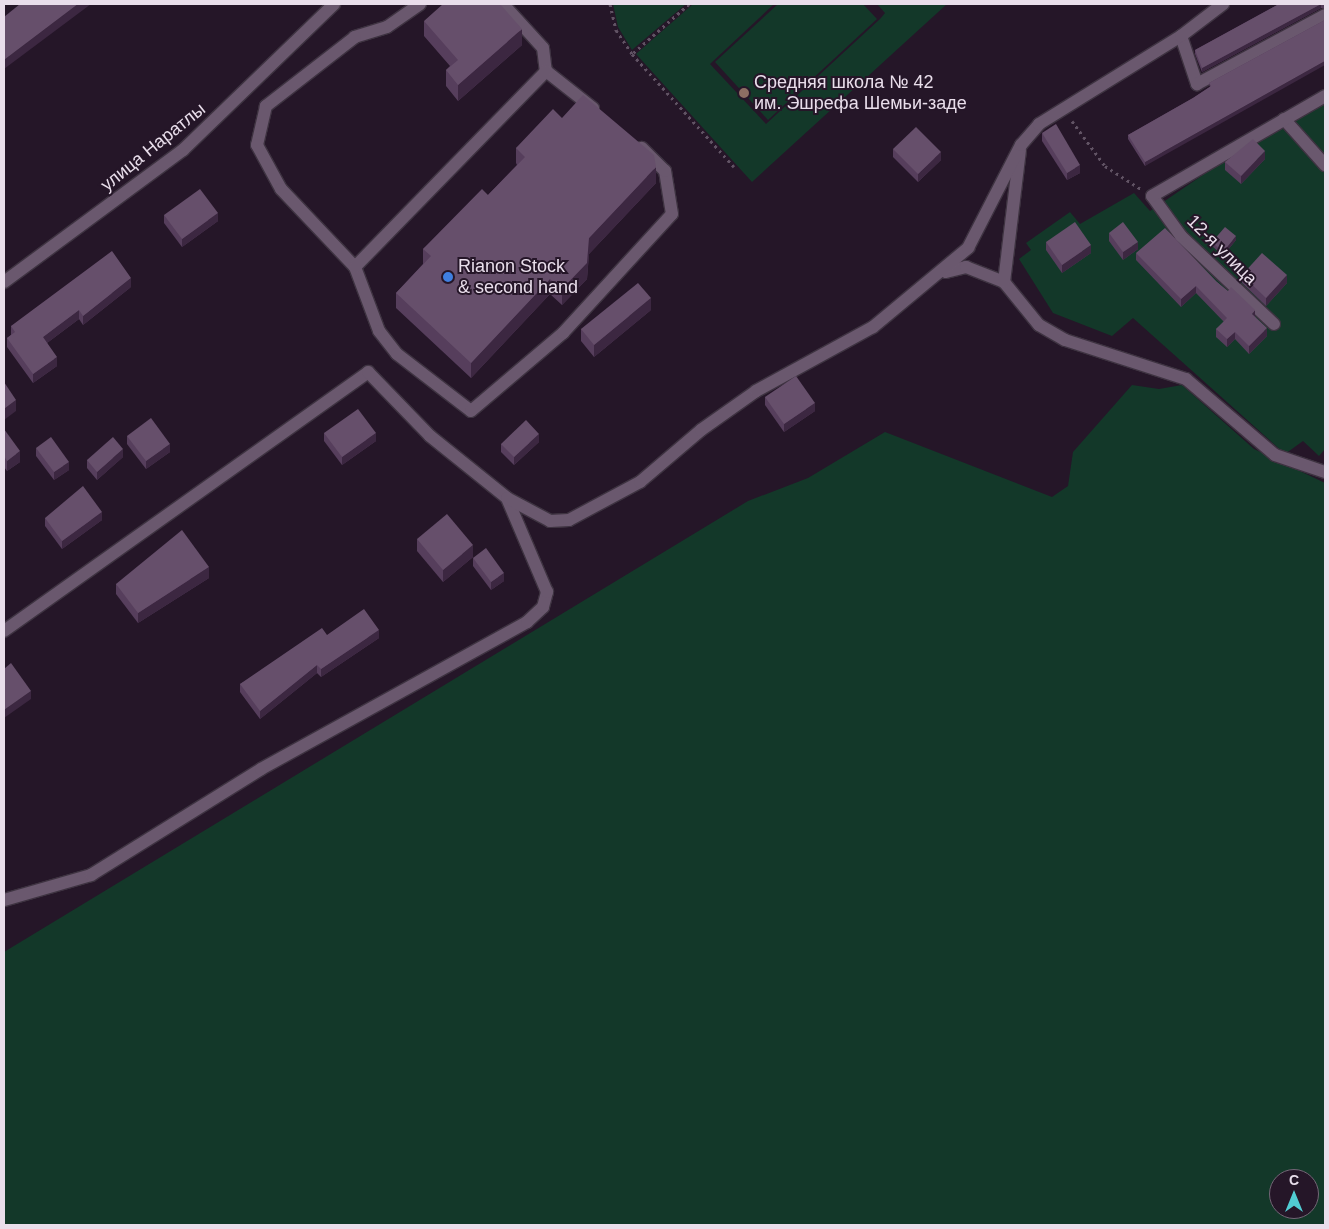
<!DOCTYPE html>
<meta charset="utf-8">
<style>
body{margin:0}
#map{position:relative;width:1329px;height:1229px;overflow:hidden;background:#251628;font-family:Helvetica,sans-serif}
div>[style]{position:absolute}
[style*='--x']{left:calc(var(--x)*1px);top:calc(var(--y)*1px);width:calc(var(--w)*1px);rotate:calc(var(--a)*1deg)}
.green>*{inset:0;background:#133829}
.path>*{height:3px;margin-top:-1.5px;transform-origin:0;background:repeating-linear-gradient(90deg,#615364 0 2.5px,transparent 0 6.5px)}
.roads{filter:drop-shadow(1px 0 #3e3341) drop-shadow(-1px 0 #3e3341) drop-shadow(0 1px #3e3341) drop-shadow(0 -1px #3e3341)}
.minor>*{height:12px;margin:-6px;padding:0 6px;transform-origin:6px;border-radius:6px;background:#6a586e}
.wall>*{inset:0;background:#563e5c}
.shaded-wall>*{inset:0;background:#3c2741}
.building>*{inset:0;background:#664f6b}
.dots>*{width:14px;height:14px;translate:-50% -50%;box-sizing:border-box;border:2px solid #251628;border-radius:50%}
span{translate:-50% -50%;white-space:nowrap;text-align:center;line-height:1.15;-webkit-text-stroke:4px #251628;paint-order:stroke}
.poi-label{font-size:18px;color:#e9deeb}
.left{translate:0 -50%;text-align:left}
.street-label{font-size:18px;color:#e9deeb}
.frame{position:absolute;inset:0;border:5px solid #e9deeb;pointer-events:none}
.north{position:absolute;left:1269px;top:1169px;width:50px;height:50px;box-sizing:border-box;background:#251628;border:1px solid #736676;border-radius:50%;rotate:0deg;font-size:14px;font-weight:700;line-height:20px;text-align:center;color:#e9deeb}
.north::after{content:'';display:block;margin:auto;width:18px;height:22px;background:#51ccd3;clip-path:polygon(50% 0,100% 100%,50% 72%,0 100%)}
</style>
<div id="map">
<div class="green">
<i style="clip-path:polygon(613px 4px,686px 4px,632px 50px,618px 27px)"></i>
<i style="clip-path:polygon(693px 4px,774px 4px,710px 64px,766px 124px,880px 19px,885px 13px,877px 4px,947px 4px,752px 182px,636px 54px)"></i>
<i style="clip-path:polygon(778px 4px,863px 4px,877px 19px,768px 120px,715px 62px)"></i>
<i style="clip-path:polygon(1325px 104px,1325px 449px,1319px 456px,1303px 441px,1285px 454px,1133px 318px,1112px 336px,1053px 313px,1019px 259px,1031px 250px,1026px 243px,1070px 212px,1080px 224px,1134px 193px,1150px 211px,1216px 166px)"></i>
<i style="clip-path:polygon(evenodd,1132px 385px,1159px 389px,1182px 385px,1254px 449px,1325px 483px,1325px 1225px,4px 1225px,4px 952px,748px 501px,808px 478px,885px 432px,1052px 497px,1068px 486px,1073px 452px,1132px 385px,1279px 1179px,1309px 1179px,1309px 1209px,1279px 1209px,1279px 1179px)"></i>
</div>
<div class="path">
<i style="--x:610;--y:4;--w:27;--a:77"></i>
<i style="--x:616;--y:30;--w:29;--a:56"></i>
<i style="--x:689;--y:4;--w:76;--a:138.7"></i>
<i style="--x:632;--y:54;--w:152;--a:47.9"></i>
<i style="--x:1072;--y:121;--w:56;--a:53.7"></i>
<i style="--x:1105;--y:166;--w:43;--a:32.6"></i>
</div>
<div class="roads">
<div class="minor">
<i style="--x:420;--y:4;--w:40;--a:145.1"></i>
<i style="--x:387;--y:27;--w:34;--a:163"></i>
<i style="--x:355;--y:37;--w:113;--a:142.2"></i>
<i style="--x:266;--y:106;--w:40;--a:103"></i>
<i style="--x:257;--y:145;--w:50;--a:61.4"></i>
<i style="--x:281;--y:189;--w:108;--a:46.5"></i>
<i style="--x:355;--y:267;--w:68;--a:69.4"></i>
<i style="--x:379;--y:331;--w:29;--a:52"></i>
<i style="--x:397;--y:354;--w:93;--a:37.6"></i>
<i style="--x:471;--y:411;--w:121;--a:-40.3"></i>
<i style="--x:563;--y:333;--w:161;--a:-47.5"></i>
<i style="--x:672;--y:214;--w:44;--a:-99.2"></i>
<i style="--x:665;--y:171;--w:33;--a:-135"></i>
<i style="--x:503;--y:4;--w:59;--a:47.7"></i>
<i style="--x:543;--y:48;--w:23;--a:83"></i>
<i style="--x:546;--y:71;--w:60;--a:38.2"></i>
<i style="--x:1181;--y:36;--w:51;--a:71.6"></i>
<i style="--x:1197;--y:84;--w:145;--a:-28.3"></i>
<i style="--x:1284;--y:119;--w:62;--a:48.3"></i>
<i style="--x:355;--y:267;--w:274;--a:-45.7"></i>
<i style="--x:946;--y:272;--w:21;--a:-14"></i>
<i style="--x:966;--y:267;--w:41;--a:21.5"></i>
<i style="--x:1004;--y:282;--w:55;--a:50.9"></i>
<i style="--x:1039;--y:325;--w:30;--a:30"></i>
<i style="--x:1065;--y:340;--w:127;--a:17.9"></i>
<i style="--x:1186;--y:379;--w:117;--a:40.5"></i>
<i style="--x:1275;--y:455;--w:53;--a:18.8"></i>
<i style="--x:4;--y:282;--w:222;--a:-36.4"></i>
<i style="--x:183;--y:150;--w:210;--a:-44"></i>
<i style="--x:1004;--y:282;--w:133;--a:-83.1"></i>
<i style="--x:1274;--y:324;--w:128;--a:-136.6"></i>
<i style="--x:1181;--y:236;--w:49;--a:-125.9"></i>
<i style="--x:1152;--y:196;--w:200;--a:-30"></i>
<i style="--x:4;--y:631;--w:447;--a:-35.4"></i>
<i style="--x:368;--y:372;--w:89;--a:45.9"></i>
<i style="--x:430;--y:436;--w:99;--a:38.8"></i>
<i style="--x:4;--y:900;--w:91;--a:-16"></i>
<i style="--x:91;--y:875;--w:200;--a:-31.9"></i>
<i style="--x:261;--y:769;--w:304;--a:-28.9"></i>
<i style="--x:527;--y:622;--w:22;--a:-43"></i>
<i style="--x:543;--y:607;--w:16;--a:-75"></i>
<i style="--x:547;--y:592;--w:102;--a:-113.1"></i>
<i style="--x:507;--y:498;--w:49;--a:28.1"></i>
<i style="--x:550;--y:521;--w:19;--a:-3"></i>
<i style="--x:569;--y:520;--w:81;--a:-28.2"></i>
<i style="--x:640;--y:482;--w:80;--a:-40.4"></i>
<i style="--x:701;--y:430;--w:67;--a:-35.3"></i>
<i style="--x:756;--y:391;--w:133;--a:-28.7"></i>
<i style="--x:873;--y:327;--w:124;--a:-39.7"></i>
<i style="--x:968;--y:248;--w:116;--a:-62.8"></i>
<i style="--x:1021;--y:145;--w:28;--a:-49"></i>
<i style="--x:1039;--y:124;--w:167;--a:-31.8"></i>
<i style="--x:1181;--y:36;--w:53;--a:-37.3"></i>
</div>
</div>
<div class="wall">
<i style="clip-path:polygon(1279px 4px,1325px 4px,1325px 9px,1321px 8px,1202px 72px,1195px 54px,1195px 50px)"></i>
<i style="clip-path:polygon(1325px 20px,1145px 166px,1128px 139px,1128px 135px,1193px 98px,1210px 87px,1209px 83px)"></i>
<i style="clip-path:polygon(424px 21px,522px 45px,458px 101px,446px 86px,446px 70px,450px 66px,424px 36px)"></i>
<i style="clip-path:polygon(562px 118px,656px 183px,589px 254px,587px 279px,562px 305px,550px 294px,471px 378px,396px 308px,396px 293px,423px 264px,423px 249px,488px 195px,517px 165px,516px 163px,516px 148px)"></i>
<i style="clip-path:polygon(1042px 133px,1080px 173px,1067px 180px,1042px 141px)"></i>
<i style="clip-path:polygon(893px 149px,941px 160px,918px 182px,893px 157px)"></i>
<i style="clip-path:polygon(1265px 159px,1241px 184px,1225px 170px,1225px 162px)"></i>
<i style="clip-path:polygon(164px 215px,218px 221px,182px 247px,164px 223px)"></i>
<i style="clip-path:polygon(1109px 233px,1138px 249px,1123px 260px,1109px 241px)"></i>
<i style="clip-path:polygon(1236px 240px,1223px 256px,1212px 246px,1212px 242px)"></i>
<i style="clip-path:polygon(1046px 242px,1091px 253px,1062px 273px,1046px 250px)"></i>
<i style="clip-path:polygon(1136px 253px,1217px 282px,1255px 317px,1267px 336px,1249px 354px,1235px 339px,1227px 347px,1216px 337px,1216px 329px,1224px 322px,1196px 293px,1181px 307px,1136px 260px)"></i>
<i style="clip-path:polygon(1242px 275px,1287px 283px,1266px 306px,1242px 283px)"></i>
<i style="clip-path:polygon(131px 287px,83px 325px,79px 319px,47px 343px,57px 366px,33px 383px,7px 347px,7px 338px,11px 335px,11px 326px)"></i>
<i style="clip-path:polygon(651px 310px,594px 357px,581px 341px,581px 329px)"></i>
<i style="clip-path:polygon(765px 397px,815px 411px,784px 432px,765px 405px)"></i>
<i style="clip-path:polygon(4px 429px,20px 462px,7px 471px,4px 467px)"></i>
<i style="clip-path:polygon(324px 433px,376px 441px,342px 465px,324px 441px)"></i>
<i style="clip-path:polygon(127px 436px,170px 452px,146px 469px,127px 444px)"></i>
<i style="clip-path:polygon(539px 442px,514px 465px,501px 452px,501px 444px)"></i>
<i style="clip-path:polygon(36px 448px,69px 470px,54px 480px,36px 456px)"></i>
<i style="clip-path:polygon(123px 457px,97px 480px,87px 468px,87px 460px)"></i>
<i style="clip-path:polygon(45px 518px,102px 520px,62px 549px,45px 526px)"></i>
<i style="clip-path:polygon(417px 539px,473px 557px,443px 582px,417px 551px)"></i>
<i style="clip-path:polygon(473px 558px,504px 581px,491px 590px,473px 566px)"></i>
<i style="clip-path:polygon(209px 578px,138px 623px,116px 594px,116px 584px)"></i>
<i style="clip-path:polygon(327px 635px,379px 638px,321px 677px,317px 673px,260px 719px,240px 692px,240px 684px)"></i>
</div>
<div class="shaded-wall">
<i style="clip-path:polygon(78px 4px,91px 4px,4px 69px,4px 60px)"></i>
<i style="clip-path:polygon(1321px 4px,1321px 8px,1202px 72px,1202px 68px)"></i>
<i style="clip-path:polygon(522px 29px,522px 45px,458px 101px,458px 85px)"></i>
<i style="clip-path:polygon(1325px 61px,1325px 65px,1145px 166px,1145px 162px)"></i>
<i style="clip-path:polygon(1265px 151px,1265px 159px,1241px 184px,1241px 176px)"></i>
<i style="clip-path:polygon(941px 152px,941px 160px,918px 182px,918px 174px)"></i>
<i style="clip-path:polygon(1080px 165px,1080px 173px,1067px 180px,1067px 173px)"></i>
<i style="clip-path:polygon(656px 167px,656px 183px,589px 254px,587px 279px,562px 305px,562px 289px,589px 238px)"></i>
<i style="clip-path:polygon(218px 213px,218px 221px,182px 247px,182px 239px)"></i>
<i style="clip-path:polygon(1236px 236px,1236px 240px,1223px 256px,1223px 252px)"></i>
<i style="clip-path:polygon(1138px 242px,1138px 249px,1123px 260px,1123px 252px)"></i>
<i style="clip-path:polygon(1091px 245px,1091px 253px,1062px 273px,1062px 265px)"></i>
<i style="clip-path:polygon(1287px 275px,1287px 283px,1266px 306px,1266px 298px)"></i>
<i style="clip-path:polygon(131px 278px,131px 287px,83px 325px,83px 316px)"></i>
<i style="clip-path:polygon(550px 279px,550px 294px,471px 378px,471px 363px)"></i>
<i style="clip-path:polygon(1196px 286px,1196px 293px,1181px 307px,1181px 299px)"></i>
<i style="clip-path:polygon(651px 298px,651px 310px,594px 357px,594px 345px)"></i>
<i style="clip-path:polygon(79px 310px,79px 319px,43px 346px,43px 337px)"></i>
<i style="clip-path:polygon(1255px 310px,1255px 318px,1252px 314px)"></i>
<i style="clip-path:polygon(1267px 328px,1267px 336px,1249px 354px,1249px 346px)"></i>
<i style="clip-path:polygon(1235px 332px,1235px 339px,1227px 347px,1227px 339px)"></i>
<i style="clip-path:polygon(57px 357px,57px 366px,33px 383px,33px 374px)"></i>
<i style="clip-path:polygon(16px 400px,16px 411px,4px 420px,4px 409px)"></i>
<i style="clip-path:polygon(815px 403px,815px 411px,784px 432px,784px 424px)"></i>
<i style="clip-path:polygon(376px 433px,376px 441px,342px 465px,342px 457px)"></i>
<i style="clip-path:polygon(539px 434px,539px 442px,514px 465px,514px 457px)"></i>
<i style="clip-path:polygon(170px 444px,170px 452px,146px 469px,146px 461px)"></i>
<i style="clip-path:polygon(123px 449px,123px 457px,97px 480px,97px 472px)"></i>
<i style="clip-path:polygon(20px 451px,20px 462px,7px 471px,7px 461px)"></i>
<i style="clip-path:polygon(69px 462px,69px 470px,54px 480px,54px 472px)"></i>
<i style="clip-path:polygon(102px 512px,102px 520px,62px 549px,62px 541px)"></i>
<i style="clip-path:polygon(473px 545px,473px 557px,443px 582px,443px 570px)"></i>
<i style="clip-path:polygon(209px 567px,209px 578px,138px 623px,138px 613px)"></i>
<i style="clip-path:polygon(504px 573px,504px 581px,491px 590px,491px 582px)"></i>
<i style="clip-path:polygon(379px 630px,379px 638px,321px 677px,321px 669px)"></i>
<i style="clip-path:polygon(317px 665px,317px 673px,260px 719px,260px 711px)"></i>
<i style="clip-path:polygon(31px 691px,31px 699px,4px 718px,4px 710px)"></i>
</div>
<div class="building">
<i style="clip-path:polygon(20px 4px,78px 4px,4px 60px,4px 17px)"></i>
<i style="clip-path:polygon(443px 4px,500px 4px,522px 29px,458px 85px,446px 70px,458px 60px,424px 21px)"></i>
<i style="clip-path:polygon(1279px 4px,1325px 4px,1325px 5px,1321px 4px,1202px 68px,1195px 50px)"></i>
<i style="clip-path:polygon(1325px 20px,1325px 61px,1145px 162px,1128px 135px,1193px 98px,1211px 86px,1209px 83px)"></i>
<i style="clip-path:polygon(583px 95px,654px 155px,656px 167px,589px 238px,587px 263px,562px 289px,550px 279px,471px 363px,396px 293px,431px 256px,423px 249px,482px 189px,488px 195px,525px 157px,516px 148px,553px 109px,562px 118px)"></i>
<i style="clip-path:polygon(1056px 124px,1080px 165px,1067px 173px,1042px 133px)"></i>
<i style="clip-path:polygon(916px 127px,941px 152px,918px 174px,893px 149px)"></i>
<i style="clip-path:polygon(1253px 139px,1265px 151px,1241px 176px,1225px 162px)"></i>
<i style="clip-path:polygon(200px 189px,218px 213px,182px 239px,164px 215px)"></i>
<i style="clip-path:polygon(1075px 222px,1091px 245px,1062px 265px,1046px 242px)"></i>
<i style="clip-path:polygon(1123px 222px,1138px 242px,1123px 252px,1109px 233px)"></i>
<i style="clip-path:polygon(1225px 227px,1236px 236px,1223px 252px,1212px 242px)"></i>
<i style="clip-path:polygon(1165px 228px,1217px 282px,1228px 291px,1231px 287px,1255px 310px,1252px 314px,1267px 328px,1249px 346px,1235px 332px,1227px 339px,1216px 329px,1227px 318px,1196px 286px,1181px 299px,1136px 253px)"></i>
<i style="clip-path:polygon(112px 251px,131px 278px,83px 316px,79px 310px,43px 337px,57px 357px,33px 374px,7px 338px,15px 332px,11px 326px)"></i>
<i style="clip-path:polygon(1262px 253px,1287px 275px,1266px 298px,1242px 275px)"></i>
<i style="clip-path:polygon(638px 283px,651px 298px,594px 345px,581px 329px)"></i>
<i style="clip-path:polygon(796px 376px,815px 403px,784px 424px,765px 397px)"></i>
<i style="clip-path:polygon(4px 382px,16px 400px,4px 409px)"></i>
<i style="clip-path:polygon(358px 409px,376px 433px,342px 457px,324px 433px)"></i>
<i style="clip-path:polygon(151px 418px,170px 444px,146px 461px,127px 436px)"></i>
<i style="clip-path:polygon(526px 420px,539px 434px,514px 457px,501px 444px)"></i>
<i style="clip-path:polygon(4px 429px,20px 451px,7px 461px,4px 456px)"></i>
<i style="clip-path:polygon(51px 437px,69px 462px,54px 472px,36px 448px)"></i>
<i style="clip-path:polygon(113px 437px,123px 449px,97px 472px,87px 460px)"></i>
<i style="clip-path:polygon(83px 486px,102px 512px,62px 541px,45px 518px)"></i>
<i style="clip-path:polygon(447px 514px,473px 545px,443px 570px,417px 539px)"></i>
<i style="clip-path:polygon(182px 530px,209px 567px,138px 613px,116px 584px)"></i>
<i style="clip-path:polygon(486px 548px,504px 573px,491px 582px,473px 558px)"></i>
<i style="clip-path:polygon(364px 609px,379px 630px,321px 669px,317px 665px,260px 711px,240px 684px,322px 628px,327px 635px)"></i>
<i style="clip-path:polygon(11px 663px,31px 691px,4px 710px,4px 669px)"></i>
</div>
<div class="dots">
<i style="left:744px;top:93px;background:#8d6e63"></i>
<i style="left:448px;top:277px;background:#3f7fe0"></i>
</div>
<div class="poi-label">
<span class="left" style="left:754px;top:93px">Средняя школа № 42<br>им. Эшрефа Шемьи-заде</span>
<span class="left" style="left:458px;top:277px">Rianon Stock<br>&amp; second hand</span>
</div>
<div class="street-label">
<span style="left:153px;top:147px;rotate:-39deg">улица Наратлы</span>
<span style="left:1222px;top:250px;rotate:45deg">12-я улица</span>
</div>
<div class="frame"></div>
<div class="north">С</div>
</div>
